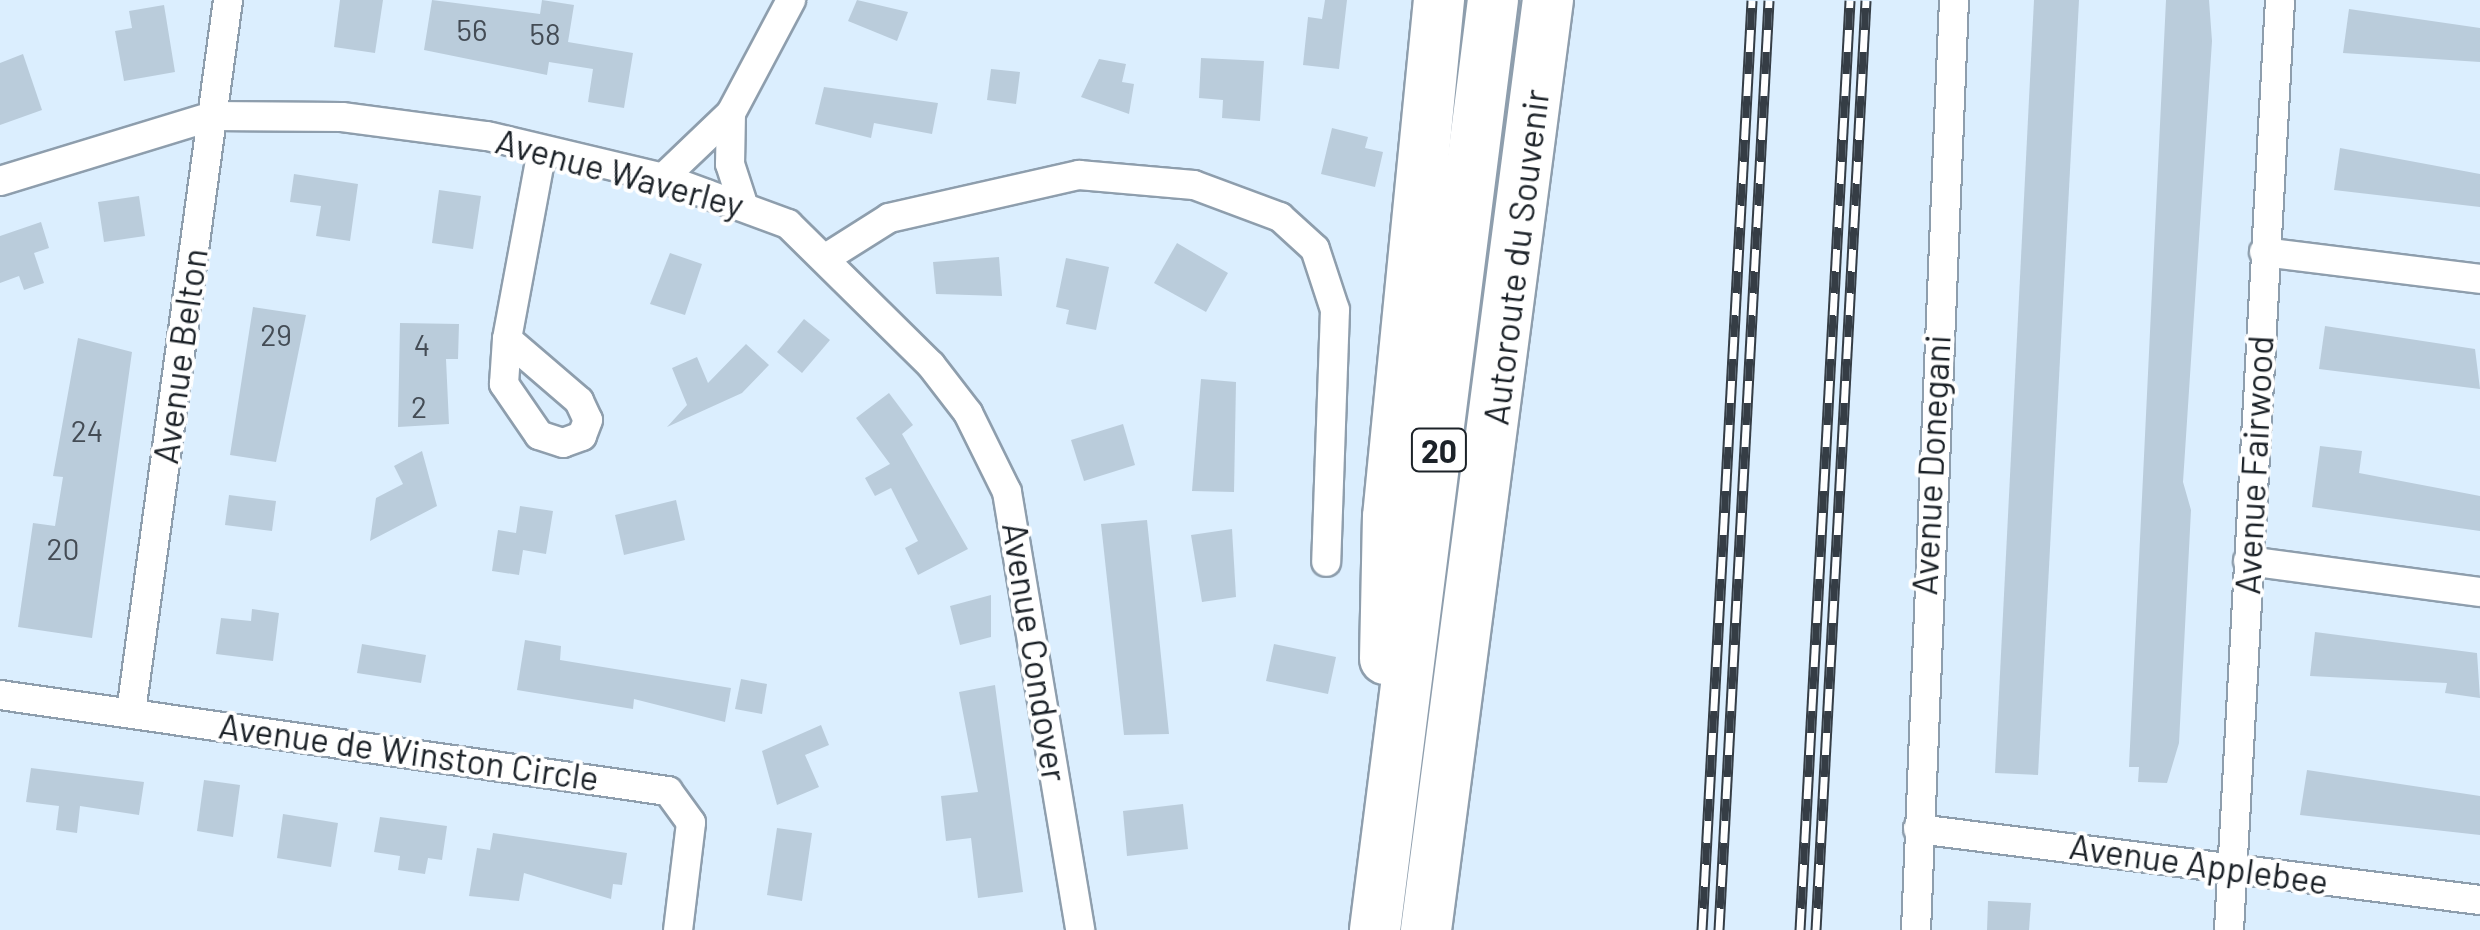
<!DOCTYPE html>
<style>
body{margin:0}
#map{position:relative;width:2480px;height:930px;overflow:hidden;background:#dbeefe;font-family:Barlow,sans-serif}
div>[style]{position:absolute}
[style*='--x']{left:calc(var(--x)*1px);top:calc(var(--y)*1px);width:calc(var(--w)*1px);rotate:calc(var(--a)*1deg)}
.building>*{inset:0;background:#baccdb}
.roads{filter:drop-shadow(2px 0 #8e9ead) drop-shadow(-2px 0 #8e9ead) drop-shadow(0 2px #8e9ead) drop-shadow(0 -2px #8e9ead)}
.minor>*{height:28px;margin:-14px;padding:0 14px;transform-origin:14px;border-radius:14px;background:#fff}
.motorway>*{height:50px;margin:-25px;padding:0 25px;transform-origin:25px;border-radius:25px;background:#fff}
.rail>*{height:11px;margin-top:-5.5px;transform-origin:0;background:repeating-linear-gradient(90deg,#fff 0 22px,#353d45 0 44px);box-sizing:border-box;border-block:2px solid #353d45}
span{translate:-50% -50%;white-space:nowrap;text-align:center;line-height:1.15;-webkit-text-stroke:8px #fff;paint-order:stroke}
.number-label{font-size:30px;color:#444c55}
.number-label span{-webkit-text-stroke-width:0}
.shield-label span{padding:2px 8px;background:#fff;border:2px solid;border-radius:8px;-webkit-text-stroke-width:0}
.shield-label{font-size:32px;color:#1c2228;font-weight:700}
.street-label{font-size:35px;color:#1c2228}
</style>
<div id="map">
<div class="building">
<i style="clip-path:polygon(340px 0,383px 0,375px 53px,334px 47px)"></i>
<i style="clip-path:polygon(432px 0,540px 14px,542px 0,574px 5px,568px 42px,633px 53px,624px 108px,588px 102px,593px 69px,549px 62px,547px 75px,424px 50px)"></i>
<i style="clip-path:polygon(857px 0,908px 12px,897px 41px,848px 21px)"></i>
<i style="clip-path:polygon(1325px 0,1347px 0,1339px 69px,1303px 65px,1308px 17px,1322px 19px)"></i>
<i style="clip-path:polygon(2034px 0,2079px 0,2038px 775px,1995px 773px)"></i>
<i style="clip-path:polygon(2166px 0,2209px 0,2212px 41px,2183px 482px,2191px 510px,2179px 743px,2167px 783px,2138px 782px,2139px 767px,2129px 767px)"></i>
<i style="clip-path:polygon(164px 5px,175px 72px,124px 81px,115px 31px,132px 28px,129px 11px)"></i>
<i style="clip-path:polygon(2349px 9px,2480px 28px,2480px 62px,2343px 53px)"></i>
<i style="clip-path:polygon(23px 54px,42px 110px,0 125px,0 63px)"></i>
<i style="clip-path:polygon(1201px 58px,1264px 61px,1260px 121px,1222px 118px,1223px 100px,1199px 98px)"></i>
<i style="clip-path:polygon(1099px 59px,1126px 64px,1122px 82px,1134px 84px,1129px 114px,1081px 97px)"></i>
<i style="clip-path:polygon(991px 69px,1020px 72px,1016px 104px,987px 100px)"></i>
<i style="clip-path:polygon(824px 87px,938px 103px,932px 134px,874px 123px,871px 138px,815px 124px)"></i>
<i style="clip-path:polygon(1332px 128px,1368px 137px,1365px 148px,1383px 152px,1375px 187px,1321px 174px)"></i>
<i style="clip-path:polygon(2340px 148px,2480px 174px,2480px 207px,2334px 190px)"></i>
<i style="clip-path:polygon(294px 174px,358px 184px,350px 241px,316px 236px,321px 206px,290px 202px)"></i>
<i style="clip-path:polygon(439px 190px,481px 196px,473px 249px,432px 243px)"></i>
<i style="clip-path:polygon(139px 196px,145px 236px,104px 242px,98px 202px)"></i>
<i style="clip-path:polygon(41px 222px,49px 248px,34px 253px,44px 283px,24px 290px,19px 276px,0 283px,0 236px)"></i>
<i style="clip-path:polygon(1177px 243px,1228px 273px,1206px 312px,1154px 283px)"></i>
<i style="clip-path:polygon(670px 253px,702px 264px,685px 315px,650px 304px)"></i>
<i style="clip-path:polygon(999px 257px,1002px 296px,936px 294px,933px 262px)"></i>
<i style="clip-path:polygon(1066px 258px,1109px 267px,1096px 330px,1066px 324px,1069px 310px,1056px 307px)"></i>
<i style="clip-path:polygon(253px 307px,306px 315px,276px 462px,230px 455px)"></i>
<i style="clip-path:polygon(804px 319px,830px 340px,802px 373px,777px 352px)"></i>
<i style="clip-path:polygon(400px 323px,459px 324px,458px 359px,446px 359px,449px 424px,398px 427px)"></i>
<i style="clip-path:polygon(2325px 326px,2475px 349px,2480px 389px,2319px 369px)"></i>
<i style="clip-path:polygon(78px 338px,132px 352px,92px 638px,18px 627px,33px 523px,55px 526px,63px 477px,53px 476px)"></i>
<i style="clip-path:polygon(746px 344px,769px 365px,742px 393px,667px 427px,687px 405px,672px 368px,697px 357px,708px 383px)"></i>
<i style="clip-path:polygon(1201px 379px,1236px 382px,1234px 492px,1192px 491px)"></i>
<i style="clip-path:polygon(889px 393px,913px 425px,902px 434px,968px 549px,918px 575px,905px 548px,918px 541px,891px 488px,875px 496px,865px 478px,890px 464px,856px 418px)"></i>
<i style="clip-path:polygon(1123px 424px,1135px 465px,1084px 481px,1071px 440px)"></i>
<i style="clip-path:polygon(2320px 446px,2362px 451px,2359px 473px,2480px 496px,2480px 531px,2312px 507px)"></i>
<i style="clip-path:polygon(422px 451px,437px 506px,370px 541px,376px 498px,403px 484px,394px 466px)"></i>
<i style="clip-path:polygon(229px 495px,276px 501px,272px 531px,225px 525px)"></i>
<i style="clip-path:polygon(676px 500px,685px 540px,624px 555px,615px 515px)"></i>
<i style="clip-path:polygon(520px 506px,553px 511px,546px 554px,523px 550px,519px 575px,492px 571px,498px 530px,516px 533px)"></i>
<i style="clip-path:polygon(1147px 520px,1169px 734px,1124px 735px,1101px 524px)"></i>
<i style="clip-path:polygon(1232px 529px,1236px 597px,1202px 602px,1191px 535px)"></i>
<i style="clip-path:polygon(991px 595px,991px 637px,960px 645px,950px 606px)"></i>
<i style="clip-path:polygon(252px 609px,279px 613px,273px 661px,216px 654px,221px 618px,251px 621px)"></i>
<i style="clip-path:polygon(2315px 632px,2477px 653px,2480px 698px,2445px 693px,2447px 683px,2310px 676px)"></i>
<i style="clip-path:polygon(525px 640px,561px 646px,560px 660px,731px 688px,725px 722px,634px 699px,633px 709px,517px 690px)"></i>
<i style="clip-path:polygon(362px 644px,426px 655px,421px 683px,357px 673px)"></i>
<i style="clip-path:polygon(1274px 644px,1336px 657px,1328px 694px,1266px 681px)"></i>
<i style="clip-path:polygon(741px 679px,767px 684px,762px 714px,735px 709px)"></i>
<i style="clip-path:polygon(995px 685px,1023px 892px,978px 898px,971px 838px,946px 841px,941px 796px,978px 792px,959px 692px)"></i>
<i style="clip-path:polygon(821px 725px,829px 745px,805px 755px,819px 787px,777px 805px,762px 751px)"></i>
<i style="clip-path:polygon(31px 768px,144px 782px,139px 815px,80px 806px,77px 833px,56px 830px,59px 806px,26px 802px)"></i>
<i style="clip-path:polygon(2307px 770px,2480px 796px,2480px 835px,2300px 815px)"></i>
<i style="clip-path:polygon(204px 780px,240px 785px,233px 837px,197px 831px)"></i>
<i style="clip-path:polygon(1183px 804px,1188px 849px,1127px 856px,1123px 811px)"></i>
<i style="clip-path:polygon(283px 814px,338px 823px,331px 867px,277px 858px)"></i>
<i style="clip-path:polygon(380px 817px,447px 826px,442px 860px,428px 858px,425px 874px,398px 870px,400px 856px,374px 852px)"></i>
<i style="clip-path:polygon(777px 828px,812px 833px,802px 901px,767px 895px)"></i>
<i style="clip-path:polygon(493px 833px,627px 853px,622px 885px,613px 884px,611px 899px,524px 873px,519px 901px,469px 896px,477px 848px,490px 850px)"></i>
<i style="clip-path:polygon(1988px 901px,2031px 903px,2029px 930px,1987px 930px)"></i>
</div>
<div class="roads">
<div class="minor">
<i style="--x:731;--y:113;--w:51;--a:91.1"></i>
<i style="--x:730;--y:164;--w:38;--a:72"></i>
<i style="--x:663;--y:178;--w:94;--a:-43.7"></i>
<i style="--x:731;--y:113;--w:128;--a:-62"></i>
<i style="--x:0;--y:181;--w:222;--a:-17"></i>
<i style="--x:212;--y:116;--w:130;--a:0.4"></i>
<i style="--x:342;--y:117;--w:146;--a:7.5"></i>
<i style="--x:487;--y:136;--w:181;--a:13.4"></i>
<i style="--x:663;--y:178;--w:133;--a:20.2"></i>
<i style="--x:788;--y:224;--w:201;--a:44.6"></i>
<i style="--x:931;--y:365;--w:61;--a:52.4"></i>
<i style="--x:968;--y:413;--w:88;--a:63.7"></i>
<i style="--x:1007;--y:492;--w:444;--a:80.5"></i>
<i style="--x:2264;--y:252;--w:218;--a:7.1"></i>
<i style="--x:829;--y:256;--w:71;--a:-32.3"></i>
<i style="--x:889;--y:218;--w:195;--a:-12.8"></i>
<i style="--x:1079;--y:175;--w:115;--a:5"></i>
<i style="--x:1194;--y:185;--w:92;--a:20.4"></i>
<i style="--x:1280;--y:217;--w:47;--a:42.4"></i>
<i style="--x:1315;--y:249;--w:64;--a:71.8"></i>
<i style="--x:1335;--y:310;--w:252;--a:92"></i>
<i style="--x:507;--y:339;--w:95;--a:40.7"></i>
<i style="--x:579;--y:401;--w:21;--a:65"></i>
<i style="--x:588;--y:420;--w:17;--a:111"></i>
<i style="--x:582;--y:436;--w:20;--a:160"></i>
<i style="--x:563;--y:443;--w:25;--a:-162"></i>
<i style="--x:539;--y:435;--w:62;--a:-124.5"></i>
<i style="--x:504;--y:384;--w:45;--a:-86.2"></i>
<i style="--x:507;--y:339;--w:192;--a:-79.5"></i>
<i style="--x:2248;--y:561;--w:234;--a:7.6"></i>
<i style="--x:0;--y:695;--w:675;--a:8.18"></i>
<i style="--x:668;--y:791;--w:39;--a:54"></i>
<i style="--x:691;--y:823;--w:108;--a:96.9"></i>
<i style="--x:131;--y:712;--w:719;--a:-82.24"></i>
<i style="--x:1918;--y:829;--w:566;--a:7.2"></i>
<i style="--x:1916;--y:930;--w:931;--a:-87.66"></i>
<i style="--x:2229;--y:930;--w:931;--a:-86.86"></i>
</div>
<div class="motorway">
<i style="--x:1385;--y:659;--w:142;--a:-88.8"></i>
<i style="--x:1388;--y:517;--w:520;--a:-84.37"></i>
<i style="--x:1375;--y:930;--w:937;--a:-82.77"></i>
<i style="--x:1426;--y:930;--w:938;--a:-82.53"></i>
</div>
</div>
<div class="rail">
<i style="--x:1702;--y:930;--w:931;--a:-86.92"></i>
<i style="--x:1719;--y:930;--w:931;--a:-86.92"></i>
<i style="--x:1800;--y:930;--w:931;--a:-86.92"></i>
<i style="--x:1816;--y:930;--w:931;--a:-86.92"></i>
</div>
<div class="number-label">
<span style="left:472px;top:29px">56</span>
<span style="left:545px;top:33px">58</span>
<span style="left:276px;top:334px">29</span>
<span style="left:422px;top:344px">4</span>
<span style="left:419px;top:406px">2</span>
<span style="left:87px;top:430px">24</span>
<span style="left:63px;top:548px">20</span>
</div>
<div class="shield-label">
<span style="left:1439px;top:450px">20</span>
</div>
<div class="street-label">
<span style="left:620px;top:172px;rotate:15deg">Avenue Waverley</span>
<span style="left:1515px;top:257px;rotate:-83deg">Autoroute du Souvenir</span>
<span style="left:179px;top:356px;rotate:-82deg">Avenue Belton</span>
<span style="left:1930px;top:465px;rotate:-87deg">Avenue Donegani</span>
<span style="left:2253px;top:465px;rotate:-87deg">Avenue Fairwood</span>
<span style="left:1036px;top:652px;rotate:81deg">Avenue Condover</span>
<span style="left:409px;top:751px;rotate:8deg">Avenue de Winston Circle</span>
<span style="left:2199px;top:863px;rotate:8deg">Avenue Applebee</span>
</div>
</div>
